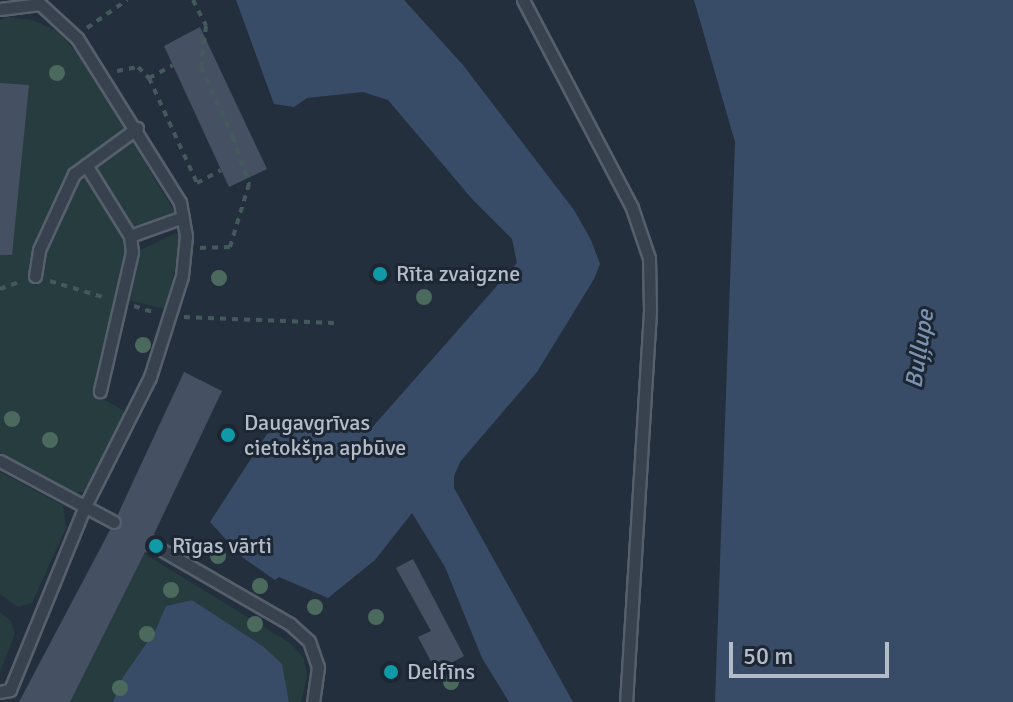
<!DOCTYPE html>
<meta charset="utf-8">
<style>
body{margin:0}
#map{position:relative;width:1013px;height:702px;overflow:hidden;background:#242f3e;font-family:Signika,sans-serif}
div>[style]{position:absolute}
[style*='--x']{left:calc(var(--x)*1px);top:calc(var(--y)*1px);width:calc(var(--w)*1px);rotate:calc(var(--a)*1deg)}
.green>*{inset:0;background:#263c3f}
.water>*{inset:0;background:#394c67}
.building>*{inset:0;background:#455162}
.path>*{height:4px;margin-top:-2px;transform-origin:0;background:repeating-linear-gradient(90deg,#44595c 0 6px,transparent 0 12px)}
.roads{filter:drop-shadow(2px 0 #565f6c) drop-shadow(-2px 0 #565f6c) drop-shadow(0 2px #565f6c) drop-shadow(0 -2px #565f6c)}
.lane>*{height:11px;margin:-5.5px;padding:0 5.5px;transform-origin:5.5px;border-radius:5.5px;background:#38414e}
.trees>*{width:16px;height:16px;margin:-8px;border-radius:50%;background:#4b6a5d}
.dots>*{width:22px;height:22px;translate:-50% -50%;box-sizing:border-box;border:4px solid #1d2633;border-radius:50%}
span{translate:-50% -50%;white-space:nowrap;text-align:center;line-height:1.15;-webkit-text-stroke:6px #1d2633;paint-order:stroke}
.poi-label{font-size:22px;color:#b4bcc9}
.left{translate:0 -50%;text-align:left}
.water-label{font-size:24px;color:#7c92b1;font-style:italic}
.scale{position:absolute;left:729px;top:642px;width:160px;height:36px;box-sizing:border-box;border:4px solid #b4bcc9;border-top:0;padding-left:10px;font-size:24px;line-height:28px;white-space:nowrap;color:#b4bcc9;-webkit-text-stroke:6px #1d2633;paint-order:stroke}
</style>
<div id="map">
<div class="green">
<i style="clip-path:polygon(8px 17px,32px 20px,57px 31px,81px 57px,176px 214px,135px 232px,128px 222px,117px 228px,128px 253px,95px 395px,127px 412px,88px 490px,74px 494px,0 455px,0 20px)"></i>
<i style="clip-path:polygon(176px 233px,183px 236px,165px 309px,128px 300px,140px 250px)"></i>
<i style="clip-path:polygon(0 472px,63px 505px,66px 528px,32px 603px,18px 607px,0 594px)"></i>
<i style="clip-path:polygon(109px 532px,290px 643px,304px 658px,307px 677px,301px 702px,289px 702px,281px 664px,264px 647px,192px 600px,166px 606px,155px 631px,123px 677px,113px 702px,24px 702px)"></i>
<i style="clip-path:polygon(0 612px,11px 621px,15px 633px,0 672px)"></i>
</div>
<div class="water">
<i style="clip-path:polygon(236px 0,404px 0,463px 65px,574px 210px,591px 240px,600px 264px,594px 279px,537px 372px,460px 462px,454px 476px,454px 488px,573px 702px,509px 702px,482px 658px,445px 567px,412px 513px,375px 560px,328px 598px,279px 577px,275px 580px,242px 557px,210px 522px,267px 434px,318px 420px,369px 431px,517px 263px,512px 239px,473px 200px,388px 100px,363px 92px,307px 98px,294px 107px,274px 104px)"></i>
<i style="clip-path:polygon(694px 0,1013px 0,1013px 702px,715px 702px,735px 142px)"></i>
<i style="clip-path:polygon(192px 600px,264px 647px,282px 664px,289px 702px,113px 702px,123px 677px,155px 631px,166px 606px)"></i>
</div>
<div class="building">
<i style="clip-path:polygon(200px 27px,267px 169px,229px 187px,164px 46px)"></i>
<i style="clip-path:polygon(0 83px,29px 85px,12px 255px,0 255px)"></i>
<i style="clip-path:polygon(184px 372px,222px 391px,154px 534px,162px 538px,151px 538px,147px 542px,147px 550px,154px 555px,145px 552px,70px 702px,19px 702px,110px 530px,122px 525px,118px 514px)"></i>
<i style="clip-path:polygon(413px 559px,464px 656px,436px 671px,418px 637px,431px 631px,396px 568px)"></i>
</div>
<div class="path">
<i style="--x:193;--y:0;--w:29;--a:63"></i>
<i style="--x:206;--y:26;--w:41;--a:97"></i>
<i style="--x:201;--y:67;--w:77;--a:65.4"></i>
<i style="--x:233;--y:137;--w:50;--a:71.2"></i>
<i style="--x:249;--y:184;--w:66;--a:106.8"></i>
<i style="--x:230;--y:247;--w:32;--a:178"></i>
<i style="--x:87;--y:28;--w:49;--a:-35"></i>
<i style="--x:117;--y:71;--w:21;--a:-11"></i>
<i style="--x:138;--y:67;--w:16;--a:45"></i>
<i style="--x:149;--y:78;--w:27;--a:-28"></i>
<i style="--x:149;--y:78;--w:115;--a:65.4"></i>
<i style="--x:197;--y:183;--w:27;--a:-28"></i>
<i style="--x:50;--y:281;--w:59;--a:16.9"></i>
<i style="--x:0;--y:289;--w:23;--a:-20"></i>
<i style="--x:134;--y:306;--w:23;--a:18"></i>
<i style="--x:184;--y:317;--w:150;--a:2.3"></i>
</div>
<div class="roads">
<div class="lane">
<i style="--x:523;--y:0;--w:235;--a:62.3"></i>
<i style="--x:632;--y:208;--w:53;--a:71.2"></i>
<i style="--x:649;--y:258;--w:53;--a:88.9"></i>
<i style="--x:650;--y:311;--w:392;--a:93.5"></i>
<i style="--x:0;--y:9;--w:40;--a:-7.1"></i>
<i style="--x:40;--y:4;--w:50;--a:42.6"></i>
<i style="--x:77;--y:38;--w:194;--a:57.9"></i>
<i style="--x:180;--y:202;--w:35;--a:80"></i>
<i style="--x:186;--y:236;--w:40;--a:95.7"></i>
<i style="--x:182;--y:276;--w:106;--a:107.6"></i>
<i style="--x:150;--y:377;--w:144;--a:116.7"></i>
<i style="--x:85;--y:506;--w:199;--a:112.2"></i>
<i style="--x:10;--y:690;--w:10;--a:169"></i>
<i style="--x:86;--y:165;--w:84;--a:58.2"></i>
<i style="--x:130;--y:236;--w:16;--a:83"></i>
<i style="--x:132;--y:252;--w:143;--a:103"></i>
<i style="--x:130;--y:236;--w:56;--a:-19.7"></i>
<i style="--x:35;--y:276;--w:26;--a:-81"></i>
<i style="--x:39;--y:250;--w:84;--a:-65.3"></i>
<i style="--x:74;--y:174;--w:78;--a:-36.1"></i>
<i style="--x:0;--y:461;--w:129;--a:28.2"></i>
<i style="--x:155;--y:546;--w:156;--a:30"></i>
<i style="--x:290;--y:624;--w:25;--a:42"></i>
<i style="--x:309;--y:641;--w:28;--a:71"></i>
<i style="--x:318;--y:667;--w:35;--a:98"></i>
</div>
</div>
<div class="trees">
<i style="left:57px;top:73px"></i>
<i style="left:219px;top:278px"></i>
<i style="left:424px;top:297px"></i>
<i style="left:143px;top:345px"></i>
<i style="left:12px;top:419px"></i>
<i style="left:50px;top:440px"></i>
<i style="left:218px;top:556px"></i>
<i style="left:260px;top:586px"></i>
<i style="left:171px;top:590px"></i>
<i style="left:315px;top:607px"></i>
<i style="left:376px;top:617px"></i>
<i style="left:255px;top:624px"></i>
<i style="left:147px;top:634px"></i>
<i style="left:451px;top:682px"></i>
<i style="left:120px;top:688px"></i>
</div>
<div class="dots">
<i style="left:380px;top:274px;background:#0f9aa8"></i>
<i style="left:228px;top:435px;background:#0f9aa8"></i>
<i style="left:156px;top:546px;background:#0f9aa8"></i>
<i style="left:391px;top:672px;background:#0f9aa8"></i>
</div>
<div class="poi-label">
<span class="left" style="left:396px;top:274px">Rīta zvaigzne</span>
<span class="left" style="left:244px;top:435px">Daugavgrīvas<br>cietokšņa apbūve</span>
<span class="left" style="left:172px;top:546px">Rīgas vārti</span>
<span class="left" style="left:407px;top:672px">Delfīns</span>
</div>
<div class="water-label">
<span style="left:920px;top:349px;rotate:-81deg">Buļļupe</span>
</div>
<div class="scale">50 m</div>
</div>
